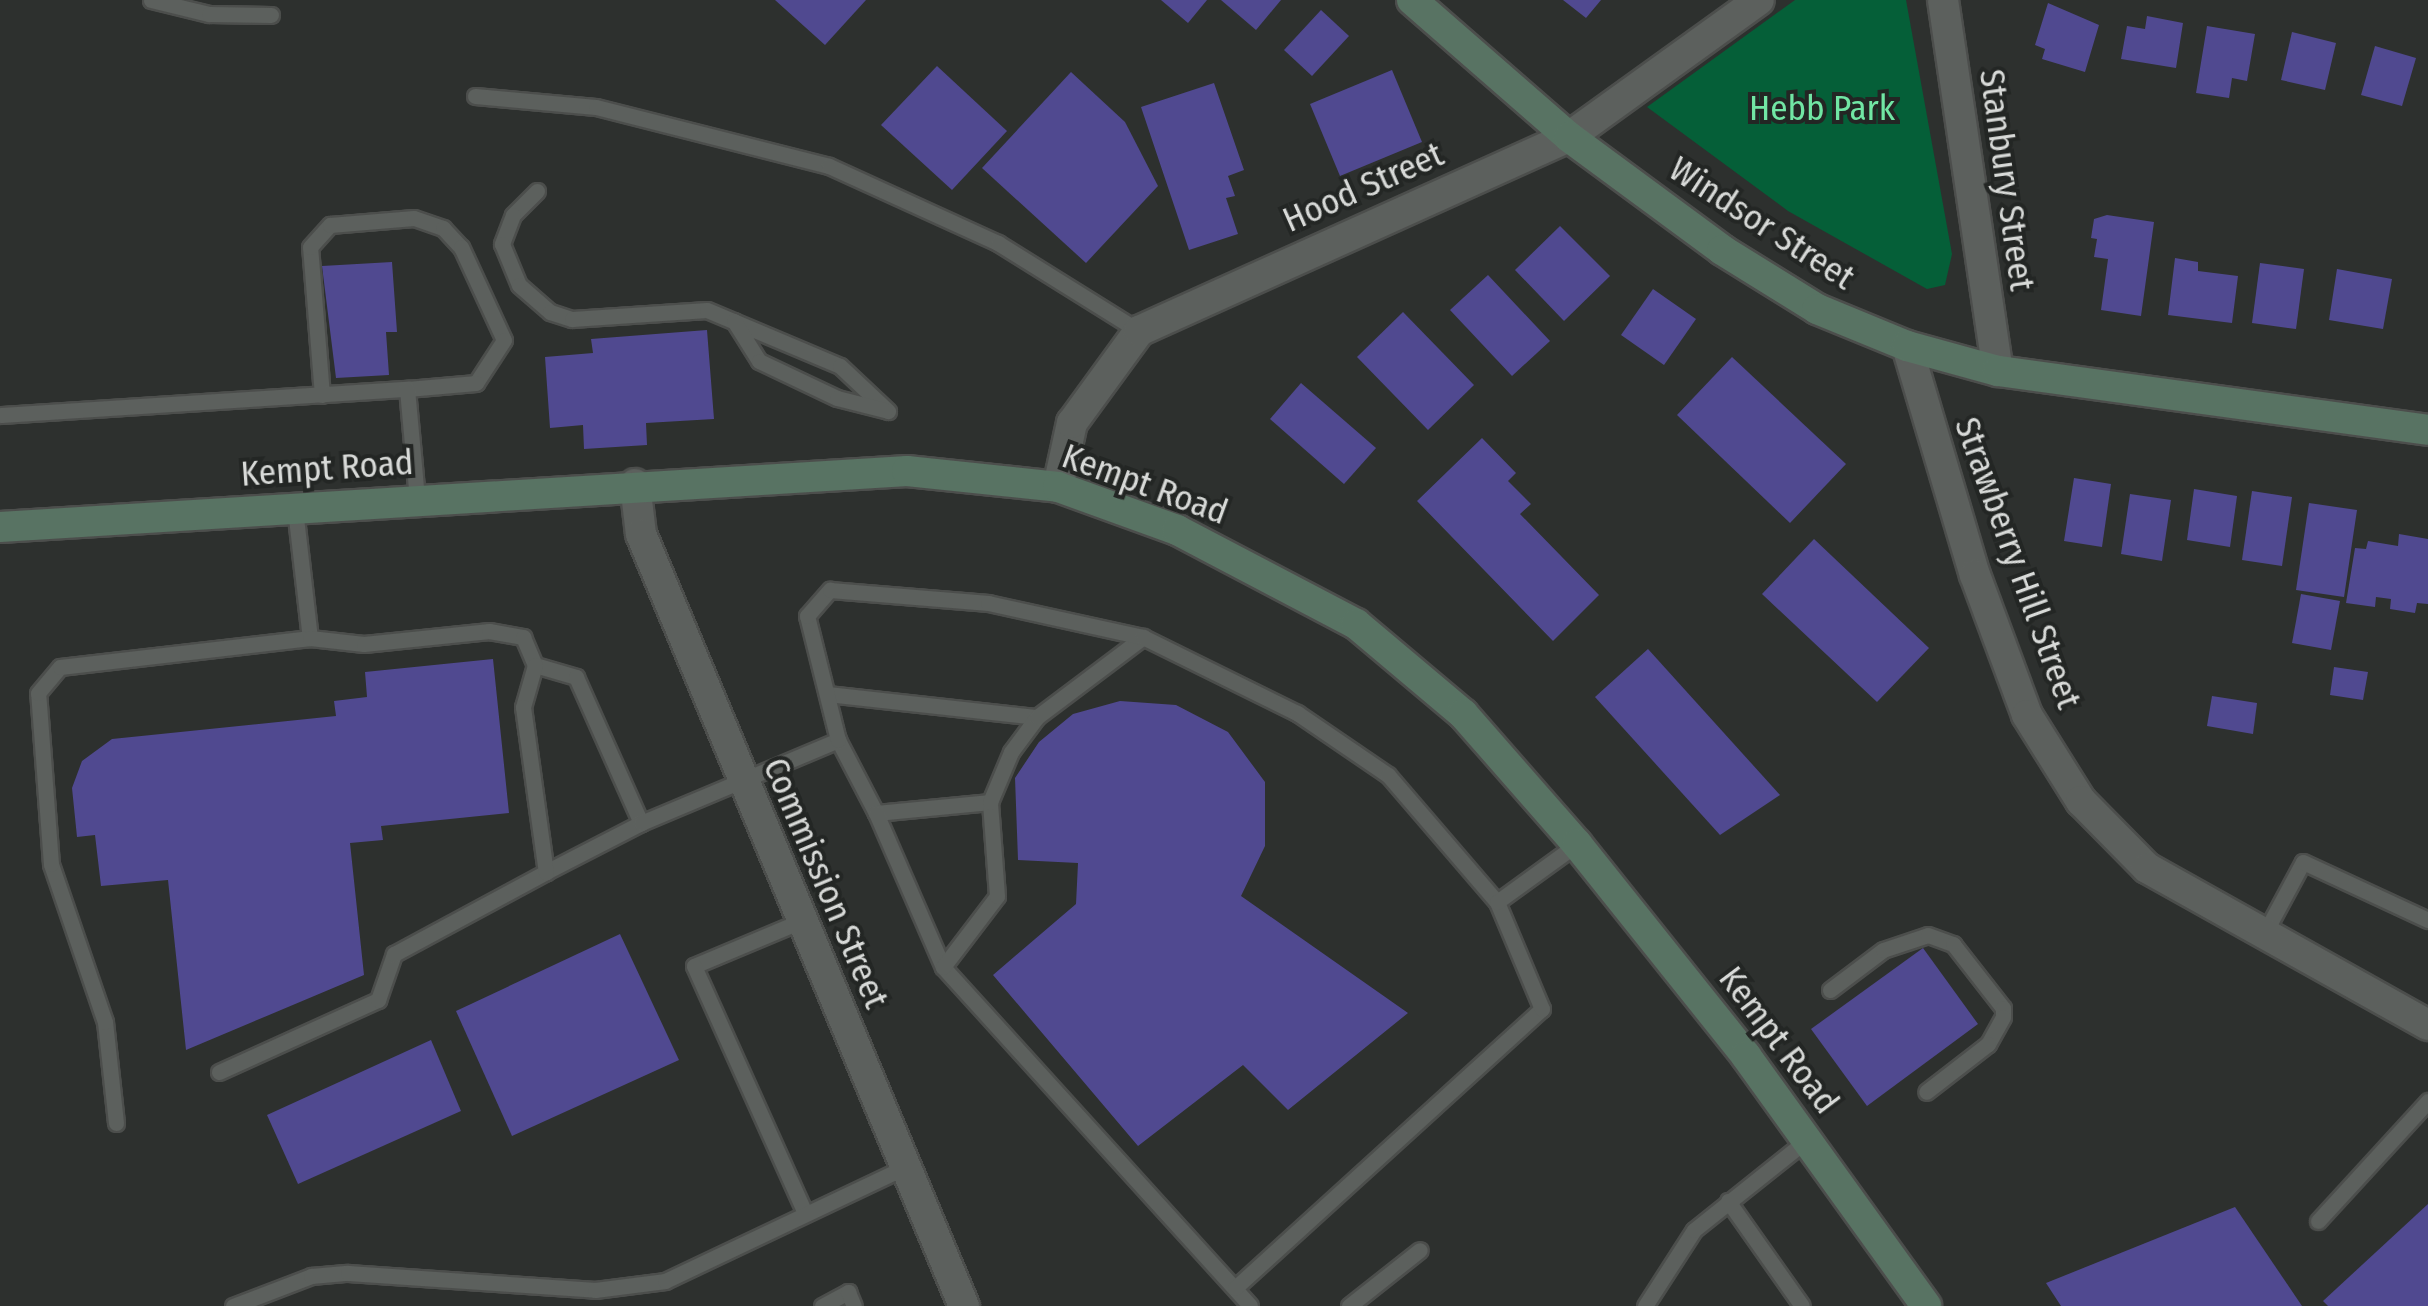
<!DOCTYPE html>
<style>
body{margin:0}
#map{position:relative;width:2428px;height:1306px;overflow:hidden;background:#2d302e;font-family:"Fira Sans Condensed",sans-serif}
div>[style]{position:absolute}
[style*='--x']{left:calc(var(--x)*1px);top:calc(var(--y)*1px);width:calc(var(--w)*1px);rotate:calc(var(--a)*1deg)}
.green>*{inset:0;background:#055f38}
.building>*{inset:0;background:#504990}
.roads{filter:drop-shadow(2px 0 #4c4e4c) drop-shadow(-2px 0 #4c4e4c) drop-shadow(0 2px #4c4e4c) drop-shadow(0 -2px #4c4e4c)}
.lane>*{height:15px;margin:-7.5px;padding:0 7.5px;transform-origin:7.5px;border-radius:7.5px;background:#5c605d}
.street>*{height:30px;margin:-15px;padding:0 15px;transform-origin:15px;border-radius:15px;background:#5c605d}
.secondary>*{height:30px;margin:-15px;padding:0 15px;transform-origin:15px;border-radius:15px;background:#587363}
span{translate:-50% -50%;white-space:nowrap;text-align:center;line-height:1.15;-webkit-text-stroke:8px #232624;paint-order:stroke}
.park-label{font-size:35px;color:#71e6a4}
.street-label{font-size:35px;color:#d8dad8}
</style>
<div id="map">
<div class="green">
<i style="clip-path:polygon(1795px 0,1906px 0,1952px 254px,1945px 285px,1927px 289px,1788px 211px,1647px 107px)"></i>
</div>
<div class="building">
<i style="clip-path:polygon(775px 0,866px 0,825px 45px)"></i>
<i style="clip-path:polygon(1161px 0,1207px 0,1188px 23px)"></i>
<i style="clip-path:polygon(1221px 0,1281px 0,1256px 30px)"></i>
<i style="clip-path:polygon(1563px 0,1601px 0,1586px 18px)"></i>
<i style="clip-path:polygon(2048px 3px,2099px 25px,2085px 72px,2042px 59px,2045px 49px,2035px 45px)"></i>
<i style="clip-path:polygon(1321px 10px,1349px 36px,1312px 76px,1284px 50px)"></i>
<i style="clip-path:polygon(2147px 16px,2183px 23px,2176px 68px,2121px 59px,2127px 26px,2145px 29px)"></i>
<i style="clip-path:polygon(2207px 26px,2255px 34px,2247px 81px,2232px 78px,2229px 98px,2196px 93px)"></i>
<i style="clip-path:polygon(2292px 32px,2336px 43px,2325px 90px,2281px 80px)"></i>
<i style="clip-path:polygon(2375px 46px,2416px 58px,2402px 106px,2361px 95px)"></i>
<i style="clip-path:polygon(937px 66px,1007px 131px,952px 190px,881px 125px)"></i>
<i style="clip-path:polygon(1392px 70px,1422px 142px,1340px 176px,1310px 104px)"></i>
<i style="clip-path:polygon(1071px 72px,1125px 122px,1158px 186px,1086px 263px,982px 168px)"></i>
<i style="clip-path:polygon(1214px 83px,1244px 170px,1228px 176px,1235px 196px,1226px 198px,1238px 234px,1189px 250px,1141px 107px)"></i>
<i style="clip-path:polygon(2107px 215px,2154px 222px,2141px 316px,2101px 310px,2108px 259px,2094px 257px,2097px 239px,2091px 238px,2094px 219px)"></i>
<i style="clip-path:polygon(1560px 226px,1610px 276px,1564px 321px,1515px 270px)"></i>
<i style="clip-path:polygon(2175px 258px,2198px 262px,2198px 271px,2238px 276px,2232px 323px,2168px 315px)"></i>
<i style="clip-path:polygon(392px 262px,397px 332px,386px 332px,389px 375px,336px 378px,322px 266px)"></i>
<i style="clip-path:polygon(2260px 263px,2304px 269px,2296px 329px,2252px 323px)"></i>
<i style="clip-path:polygon(2337px 269px,2392px 279px,2383px 329px,2329px 320px)"></i>
<i style="clip-path:polygon(1488px 275px,1550px 341px,1512px 376px,1450px 310px)"></i>
<i style="clip-path:polygon(1653px 289px,1696px 319px,1664px 365px,1621px 335px)"></i>
<i style="clip-path:polygon(1403px 312px,1474px 385px,1428px 430px,1357px 357px)"></i>
<i style="clip-path:polygon(707px 330px,714px 419px,646px 423px,647px 445px,584px 449px,583px 425px,550px 428px,545px 357px,593px 353px,591px 339px)"></i>
<i style="clip-path:polygon(1732px 357px,1846px 464px,1790px 523px,1677px 415px)"></i>
<i style="clip-path:polygon(1301px 383px,1376px 448px,1344px 484px,1270px 419px)"></i>
<i style="clip-path:polygon(1482px 438px,1516px 473px,1508px 481px,1531px 504px,1520px 514px,1599px 595px,1553px 641px,1417px 501px)"></i>
<i style="clip-path:polygon(2074px 478px,2111px 484px,2102px 547px,2064px 541px)"></i>
<i style="clip-path:polygon(2194px 489px,2237px 496px,2230px 547px,2187px 540px)"></i>
<i style="clip-path:polygon(2252px 491px,2292px 497px,2282px 566px,2242px 560px)"></i>
<i style="clip-path:polygon(2130px 494px,2171px 500px,2162px 561px,2121px 554px)"></i>
<i style="clip-path:polygon(2309px 503px,2357px 510px,2344px 597px,2296px 590px)"></i>
<i style="clip-path:polygon(2399px 534px,2428px 539px,2428px 604px,2417px 603px,2415px 613px,2390px 609px,2391px 599px,2376px 597px,2375px 607px,2346px 603px,2355px 548px,2366px 549px,2368px 541px,2398px 546px)"></i>
<i style="clip-path:polygon(1814px 539px,1929px 648px,1877px 702px,1762px 594px)"></i>
<i style="clip-path:polygon(2301px 594px,2340px 601px,2331px 650px,2292px 643px)"></i>
<i style="clip-path:polygon(1648px 649px,1780px 795px,1720px 835px,1595px 697px)"></i>
<i style="clip-path:polygon(493px 659px,509px 813px,381px 826px,383px 840px,350px 843px,364px 975px,186px 1050px,168px 880px,101px 886px,95px 835px,77px 837px,72px 788px,82px 761px,112px 739px,336px 716px,334px 701px,367px 697px,365px 672px)"></i>
<i style="clip-path:polygon(2334px 667px,2368px 672px,2363px 700px,2330px 695px)"></i>
<i style="clip-path:polygon(2212px 696px,2257px 703px,2253px 734px,2207px 726px)"></i>
<i style="clip-path:polygon(1120px 701px,1176px 705px,1228px 732px,1265px 782px,1265px 846px,1241px 896px,1408px 1013px,1288px 1110px,1243px 1065px,1138px 1146px,993px 975px,1076px 904px,1078px 863px,1018px 860px,1015px 778px,1039px 742px,1073px 714px)"></i>
<i style="clip-path:polygon(620px 934px,679px 1060px,512px 1136px,456px 1011px)"></i>
<i style="clip-path:polygon(1923px 948px,1978px 1024px,1867px 1106px,1811px 1029px)"></i>
<i style="clip-path:polygon(431px 1040px,461px 1111px,298px 1184px,267px 1115px)"></i>
<i style="clip-path:polygon(2428px 1204px,2428px 1306px,2328px 1306px,2323px 1301px)"></i>
<i style="clip-path:polygon(2235px 1207px,2302px 1306px,2061px 1306px,2046px 1283px)"></i>
</div>
<div class="roads">
<div class="lane">
<i style="--x:151;--y:0;--w:60;--a:13.6"></i>
<i style="--x:209;--y:14;--w:62;--a:0.9"></i>
<i style="--x:475;--y:96;--w:121;--a:5.2"></i>
<i style="--x:596;--y:107;--w:240;--a:14.2"></i>
<i style="--x:829;--y:166;--w:186;--a:24.5"></i>
<i style="--x:998;--y:243;--w:166;--a:32"></i>
<i style="--x:537;--y:191;--w:34;--a:135"></i>
<i style="--x:513;--y:215;--w:31;--a:111"></i>
<i style="--x:502;--y:244;--w:44;--a:67.5"></i>
<i style="--x:519;--y:285;--w:41;--a:41.1"></i>
<i style="--x:550;--y:312;--w:23;--a:18"></i>
<i style="--x:572;--y:319;--w:135;--a:-3.8"></i>
<i style="--x:707;--y:310;--w:144;--a:22.8"></i>
<i style="--x:840;--y:366;--w:66;--a:43.2"></i>
<i style="--x:734;--y:321;--w:47;--a:58"></i>
<i style="--x:759;--y:361;--w:86;--a:25.4"></i>
<i style="--x:837;--y:398;--w:49;--a:14.3"></i>
<i style="--x:322;--y:395;--w:148;--a:-94.6"></i>
<i style="--x:310;--y:247;--w:30;--a:-48"></i>
<i style="--x:330;--y:225;--w:84;--a:-4.8"></i>
<i style="--x:414;--y:218;--w:31;--a:19"></i>
<i style="--x:443;--y:228;--w:26;--a:47"></i>
<i style="--x:461;--y:247;--w:102;--a:65.2"></i>
<i style="--x:504;--y:340;--w:51;--a:123.1"></i>
<i style="--x:476;--y:383;--w:69;--a:175"></i>
<i style="--x:0;--y:415;--w:408;--a:-3.7"></i>
<i style="--x:407;--y:389;--w:109;--a:84.8"></i>
<i style="--x:295;--y:509;--w:130;--a:83.4"></i>
<i style="--x:535;--y:665;--w:43;--a:16.3"></i>
<i style="--x:576;--y:677;--w:160;--a:66"></i>
<i style="--x:828;--y:694;--w:210;--a:6.3"></i>
<i style="--x:838;--y:740;--w:82;--a:62.5"></i>
<i style="--x:876;--y:813;--w:115;--a:-5.5"></i>
<i style="--x:876;--y:813;--w:168;--a:66.5"></i>
<i style="--x:943;--y:967;--w:457;--a:47.8"></i>
<i style="--x:801;--y:921;--w:116;--a:157.2"></i>
<i style="--x:694;--y:966;--w:271;--a:65.8"></i>
<i style="--x:2262;--y:938;--w:86;--a:-61.7"></i>
<i style="--x:2303;--y:862;--w:138;--a:24.9"></i>
<i style="--x:943;--y:967;--w:89;--a:-52.7"></i>
<i style="--x:997;--y:896;--w:94;--a:-94.3"></i>
<i style="--x:990;--y:802;--w:54;--a:-67.2"></i>
<i style="--x:1011;--y:752;--w:44;--a:-53.4"></i>
<i style="--x:1037;--y:717;--w:133;--a:-37"></i>
<i style="--x:1830;--y:990;--w:66;--a:-37"></i>
<i style="--x:1883;--y:950;--w:47;--a:-18.4"></i>
<i style="--x:1928;--y:935;--w:27;--a:20"></i>
<i style="--x:1953;--y:944;--w:81;--a:52"></i>
<i style="--x:2003;--y:1008;--w:9;--a:90"></i>
<i style="--x:2003;--y:1017;--w:31;--a:119"></i>
<i style="--x:1988;--y:1044;--w:78;--a:142.3"></i>
<i style="--x:219;--y:1072;--w:175;--a:-24.4"></i>
<i style="--x:378;--y:1000;--w:49;--a:-70.8"></i>
<i style="--x:394;--y:954;--w:173;--a:-28.3"></i>
<i style="--x:546;--y:872;--w:107;--a:-27.3"></i>
<i style="--x:641;--y:823;--w:214;--a:-22.8"></i>
<i style="--x:838;--y:740;--w:128;--a:-104"></i>
<i style="--x:807;--y:616;--w:35;--a:-49"></i>
<i style="--x:830;--y:590;--w:159;--a:4.7"></i>
<i style="--x:988;--y:603;--w:159;--a:12.4"></i>
<i style="--x:1143;--y:637;--w:172;--a:26.3"></i>
<i style="--x:1297;--y:713;--w:110;--a:34.3"></i>
<i style="--x:1388;--y:775;--w:167;--a:49.4"></i>
<i style="--x:116;--y:1123;--w:102;--a:-96.2"></i>
<i style="--x:105;--y:1022;--w:167;--a:-108.9"></i>
<i style="--x:51;--y:864;--w:171;--a:-94.3"></i>
<i style="--x:38;--y:693;--w:34;--a:-50"></i>
<i style="--x:60;--y:667;--w:252;--a:-6.6"></i>
<i style="--x:310;--y:638;--w:54;--a:6.3"></i>
<i style="--x:364;--y:644;--w:126;--a:-5.9"></i>
<i style="--x:489;--y:631;--w:35;--a:10"></i>
<i style="--x:523;--y:637;--w:30;--a:67"></i>
<i style="--x:535;--y:665;--w:44;--a:105.9"></i>
<i style="--x:523;--y:707;--w:167;--a:82.1"></i>
<i style="--x:1728;--y:1201;--w:128;--a:54.8"></i>
<i style="--x:2318;--y:1221;--w:163;--a:-47.5"></i>
<i style="--x:1235;--y:1288;--w:415;--a:-42.3"></i>
<i style="--x:1542;--y:1009;--w:116;--a:-112.8"></i>
<i style="--x:1497;--y:902;--w:99;--a:-35.9"></i>
<i style="--x:233;--y:1306;--w:84;--a:-21"></i>
<i style="--x:311;--y:1276;--w:37;--a:-5"></i>
<i style="--x:348;--y:1273;--w:248;--a:3.9"></i>
<i style="--x:595;--y:1290;--w:71;--a:-7.3"></i>
<i style="--x:665;--y:1281;--w:266;--a:-25.4"></i>
<i style="--x:822;--y:1306;--w:30;--a:-28"></i>
<i style="--x:848;--y:1292;--w:15;--a:67"></i>
<i style="--x:1349;--y:1306;--w:90;--a:-38.3"></i>
<i style="--x:1645;--y:1306;--w:90;--a:-57.2"></i>
<i style="--x:1694;--y:1230;--w:146;--a:-38.6"></i>
</div>
<div class="street">
<i style="--x:1943;--y:0;--w:375;--a:81.6"></i>
<i style="--x:1907;--y:346;--w:239;--a:73.5"></i>
<i style="--x:1975;--y:575;--w:149;--a:69.6"></i>
<i style="--x:2027;--y:715;--w:102;--a:57.9"></i>
<i style="--x:2081;--y:801;--w:94;--a:45.4"></i>
<i style="--x:2147;--y:868;--w:322;--a:29.2"></i>
<i style="--x:635;--y:484;--w:50;--a:83.2"></i>
<i style="--x:641;--y:534;--w:837;--a:67.3"></i>
<i style="--x:1058;--y:487;--w:66;--a:-77.7"></i>
<i style="--x:1072;--y:423;--w:114;--a:-53.9"></i>
<i style="--x:1139;--y:331;--w:472;--a:-24.3"></i>
<i style="--x:1569;--y:137;--w:234;--a:-35.8"></i>
</div>
<div class="secondary">
<i style="--x:1412;--y:0;--w:208;--a:41.1"></i>
<i style="--x:1569;--y:137;--w:190;--a:36.4"></i>
<i style="--x:1722;--y:250;--w:112;--a:31.8"></i>
<i style="--x:1817;--y:309;--w:97;--a:22.3"></i>
<i style="--x:1907;--y:346;--w:94;--a:15.4"></i>
<i style="--x:1998;--y:371;--w:434;--a:7.8"></i>
<i style="--x:0;--y:527;--w:909;--a:-3.53"></i>
<i style="--x:907;--y:471;--w:152;--a:6"></i>
<i style="--x:1058;--y:487;--w:127;--a:19.9"></i>
<i style="--x:1177;--y:530;--w:202;--a:27.7"></i>
<i style="--x:1356;--y:624;--w:140;--a:40.1"></i>
<i style="--x:1463;--y:714;--w:173;--a:48.8"></i>
<i style="--x:1577;--y:844;--w:271;--a:51.4"></i>
<i style="--x:1746;--y:1056;--w:308;--a:54.2"></i>
</div>
</div>
<div class="park-label">
<span style="left:1822px;top:108px">Hebb Park</span>
</div>
<div class="street-label">
<span style="left:2007px;top:180px;rotate:82deg">Stanbury Street</span>
<span style="left:1363px;top:187px;rotate:-24deg">Hood Street</span>
<span style="left:1762px;top:223px;rotate:33deg">Windsor Street</span>
<span style="left:327px;top:468px;rotate:-4deg">Kempt Road</span>
<span style="left:1145px;top:484px;rotate:20deg">Kempt Road</span>
<span style="left:2018px;top:563px;rotate:70deg">Strawberry Hill Street</span>
<span style="left:826px;top:883px;rotate:67deg">Commission Street</span>
<span style="left:1779px;top:1040px;rotate:53deg">Kempt Road</span>
</div>
</div>
